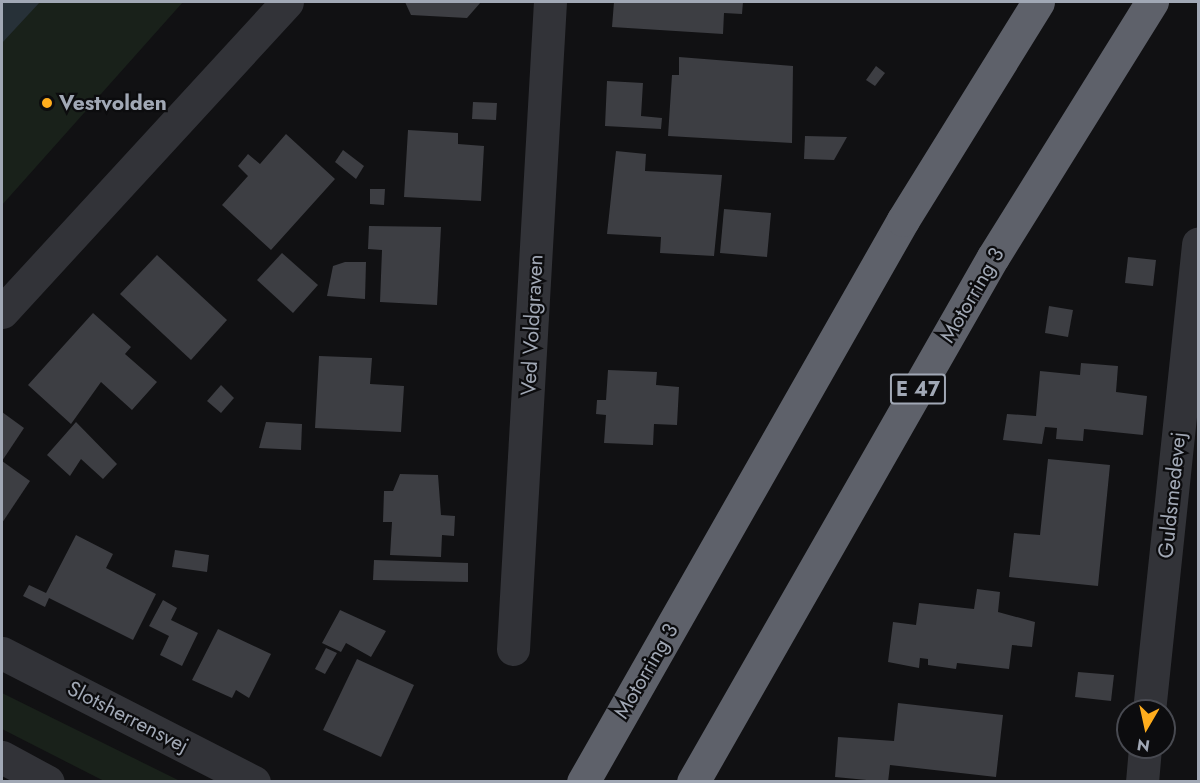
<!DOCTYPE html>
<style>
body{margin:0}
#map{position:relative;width:1200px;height:783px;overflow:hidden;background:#111113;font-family:Jost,sans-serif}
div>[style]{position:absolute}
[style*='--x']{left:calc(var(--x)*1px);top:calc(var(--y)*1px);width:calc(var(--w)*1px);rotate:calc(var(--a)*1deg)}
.green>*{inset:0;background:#19211a}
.water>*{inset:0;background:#273138}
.building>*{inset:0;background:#3d3e43}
.minor>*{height:33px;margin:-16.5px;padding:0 16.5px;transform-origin:16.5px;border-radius:16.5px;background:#323338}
.highway>*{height:33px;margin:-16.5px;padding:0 16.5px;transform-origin:16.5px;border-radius:16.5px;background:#5e616a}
.dots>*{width:16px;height:16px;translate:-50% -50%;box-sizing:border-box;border:3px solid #0c0c0e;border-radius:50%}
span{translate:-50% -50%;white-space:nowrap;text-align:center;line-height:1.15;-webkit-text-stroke:4.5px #0c0c0e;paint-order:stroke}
.shield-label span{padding:2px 4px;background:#0c0c0e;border:2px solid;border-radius:4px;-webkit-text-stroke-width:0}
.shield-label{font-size:20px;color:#a1a8b5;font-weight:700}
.poi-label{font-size:21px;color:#a1a8b5;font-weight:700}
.left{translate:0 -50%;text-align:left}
.street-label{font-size:21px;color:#a1a8b5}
.frame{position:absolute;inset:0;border:3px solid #a1a8b5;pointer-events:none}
.north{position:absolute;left:1116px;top:699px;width:60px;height:60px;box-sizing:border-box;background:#0c0c0e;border:2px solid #484a51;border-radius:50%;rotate:189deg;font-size:16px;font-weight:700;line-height:24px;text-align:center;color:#a1a8b5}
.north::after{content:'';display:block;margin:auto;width:21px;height:27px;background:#ffad1d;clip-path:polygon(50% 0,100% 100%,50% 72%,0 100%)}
</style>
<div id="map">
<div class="green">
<i style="clip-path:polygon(2px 2px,183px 2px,2px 205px)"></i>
<i style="clip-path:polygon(2px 693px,180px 781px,104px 781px,2px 729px)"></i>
</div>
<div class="water">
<i style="clip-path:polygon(2px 2px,40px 2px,2px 43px)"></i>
</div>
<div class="building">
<i style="clip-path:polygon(405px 2px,481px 2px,467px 18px,411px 15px)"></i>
<i style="clip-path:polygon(614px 2px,743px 2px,742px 14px,724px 13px,723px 34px,612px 27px)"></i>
<i style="clip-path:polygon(679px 57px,793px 66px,792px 143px,668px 136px,672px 75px,679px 75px)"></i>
<i style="clip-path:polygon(876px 66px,885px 73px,875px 86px,866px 80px)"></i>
<i style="clip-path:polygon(607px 81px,643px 83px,641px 116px,662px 118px,661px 129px,605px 126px)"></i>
<i style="clip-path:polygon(473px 102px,497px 103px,496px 120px,472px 119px)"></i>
<i style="clip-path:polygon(408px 130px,458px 133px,458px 144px,484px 146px,481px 201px,404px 197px)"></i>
<i style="clip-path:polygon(286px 134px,335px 179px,271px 250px,222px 205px,248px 176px,238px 166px,248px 154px,260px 164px)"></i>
<i style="clip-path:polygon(805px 136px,847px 137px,834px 160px,804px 159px)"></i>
<i style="clip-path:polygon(343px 150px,364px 166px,356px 179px,335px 162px)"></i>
<i style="clip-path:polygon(616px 151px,646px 154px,645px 171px,722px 175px,714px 256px,660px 253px,661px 237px,607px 234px)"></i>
<i style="clip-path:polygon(370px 189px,385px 189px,384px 205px,370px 204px)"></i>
<i style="clip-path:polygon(724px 209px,771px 213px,767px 257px,720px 253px)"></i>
<i style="clip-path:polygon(369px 226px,441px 227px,437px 305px,380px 302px,382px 250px,368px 249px)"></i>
<i style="clip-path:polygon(282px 253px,318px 285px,293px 313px,257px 280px)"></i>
<i style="clip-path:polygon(157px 255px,227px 320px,191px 360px,120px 294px)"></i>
<i style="clip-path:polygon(1128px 257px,1156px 260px,1153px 286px,1125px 283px)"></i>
<i style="clip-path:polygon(345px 262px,366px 262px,365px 299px,327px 296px,333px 266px)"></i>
<i style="clip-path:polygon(1049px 306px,1073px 310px,1068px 337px,1045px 333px)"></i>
<i style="clip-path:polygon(93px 313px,131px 347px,125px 354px,157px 382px,132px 410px,101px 382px,71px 424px,28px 385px)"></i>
<i style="clip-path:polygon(319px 356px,372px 358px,370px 384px,404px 386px,401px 432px,315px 428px)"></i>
<i style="clip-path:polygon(1081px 363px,1118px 366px,1116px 392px,1147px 396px,1143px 435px,1084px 429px,1083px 441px,1056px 439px,1057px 428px,1045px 427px,1042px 444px,1003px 440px,1007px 414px,1036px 416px,1040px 371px,1080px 375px)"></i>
<i style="clip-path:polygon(608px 370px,657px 372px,656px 385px,679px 387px,677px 425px,654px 424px,653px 445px,604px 443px,606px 415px,596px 414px,597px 400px,606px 400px)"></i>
<i style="clip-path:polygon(221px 385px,234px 398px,221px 413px,207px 401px)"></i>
<i style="clip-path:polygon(2px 412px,24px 428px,2px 461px)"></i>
<i style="clip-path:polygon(76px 422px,117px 464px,103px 479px,81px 459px,70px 476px,47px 455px)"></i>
<i style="clip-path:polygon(266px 422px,302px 424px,301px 450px,259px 448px)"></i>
<i style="clip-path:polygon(1048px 459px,1110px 465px,1098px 586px,1009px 577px,1014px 533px,1040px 535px)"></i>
<i style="clip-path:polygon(2px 461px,30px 481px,2px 523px)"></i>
<i style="clip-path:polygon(400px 474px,438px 475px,441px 515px,455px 516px,454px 536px,442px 535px,441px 557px,390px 555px,392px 522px,383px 522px,384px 491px,393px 491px)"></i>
<i style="clip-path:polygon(76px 535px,113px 554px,106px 568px,156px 594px,133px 640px,49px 598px,45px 607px,23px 596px,29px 585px,46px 593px)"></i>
<i style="clip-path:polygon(175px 550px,209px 555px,207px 572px,172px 567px)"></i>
<i style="clip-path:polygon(374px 560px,468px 563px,468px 582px,373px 580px)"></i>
<i style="clip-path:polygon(977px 589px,1000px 592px,998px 612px,1035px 622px,1032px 647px,1012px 645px,1009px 669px,957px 663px,956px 669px,928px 665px,928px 659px,920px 658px,919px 668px,888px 662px,893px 622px,916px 625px,919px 603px,974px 609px)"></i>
<i style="clip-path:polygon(163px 600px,177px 608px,171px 620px,198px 633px,182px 666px,160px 655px,169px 636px,149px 626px)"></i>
<i style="clip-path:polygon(340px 610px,386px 631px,371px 657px,346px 643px,341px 652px,322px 643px)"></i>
<i style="clip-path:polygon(218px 629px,271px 654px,249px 698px,236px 690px,232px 698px,192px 680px)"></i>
<i style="clip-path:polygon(326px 648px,337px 653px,325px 674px,315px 669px)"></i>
<i style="clip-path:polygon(357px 659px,414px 685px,381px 757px,323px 730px)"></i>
<i style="clip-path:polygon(1078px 672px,1114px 675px,1111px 701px,1075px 697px)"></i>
<i style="clip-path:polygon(898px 703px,1003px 715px,996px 777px,890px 765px,888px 782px,835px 777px,838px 737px,894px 741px)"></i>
</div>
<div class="minor">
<i style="--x:2;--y:312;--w:421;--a:-47.4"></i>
<i style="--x:513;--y:649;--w:648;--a:-86.73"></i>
<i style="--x:2;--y:653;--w:283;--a:27.1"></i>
<i style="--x:1149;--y:711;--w:470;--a:-84"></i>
<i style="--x:2;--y:757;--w:52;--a:28.5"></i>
<i style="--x:1142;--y:782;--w:35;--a:-85"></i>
</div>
<div class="highway">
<i style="--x:583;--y:782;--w:647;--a:-60.34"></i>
<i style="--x:903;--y:220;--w:256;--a:-58.2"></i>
<i style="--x:693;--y:782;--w:605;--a:-60.26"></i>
<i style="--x:993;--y:257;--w:301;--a:-58.1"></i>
</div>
<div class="dots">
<i style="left:47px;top:103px;background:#ffad1d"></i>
</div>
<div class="shield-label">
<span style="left:918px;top:389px">E 47</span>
</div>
<div class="poi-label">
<span class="left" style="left:59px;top:103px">Vestvolden</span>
</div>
<div class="street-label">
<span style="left:972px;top:295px;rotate:-60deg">Motorring 3</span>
<span style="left:532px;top:325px;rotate:-87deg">Ved Voldgraven</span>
<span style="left:1172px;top:495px;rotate:-84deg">Guldsmedevej</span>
<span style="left:646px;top:671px;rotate:-60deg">Motorring 3</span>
<span style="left:128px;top:717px;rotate:27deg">Slotsherrensvej</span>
</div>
<div class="frame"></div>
<div class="north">N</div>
</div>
